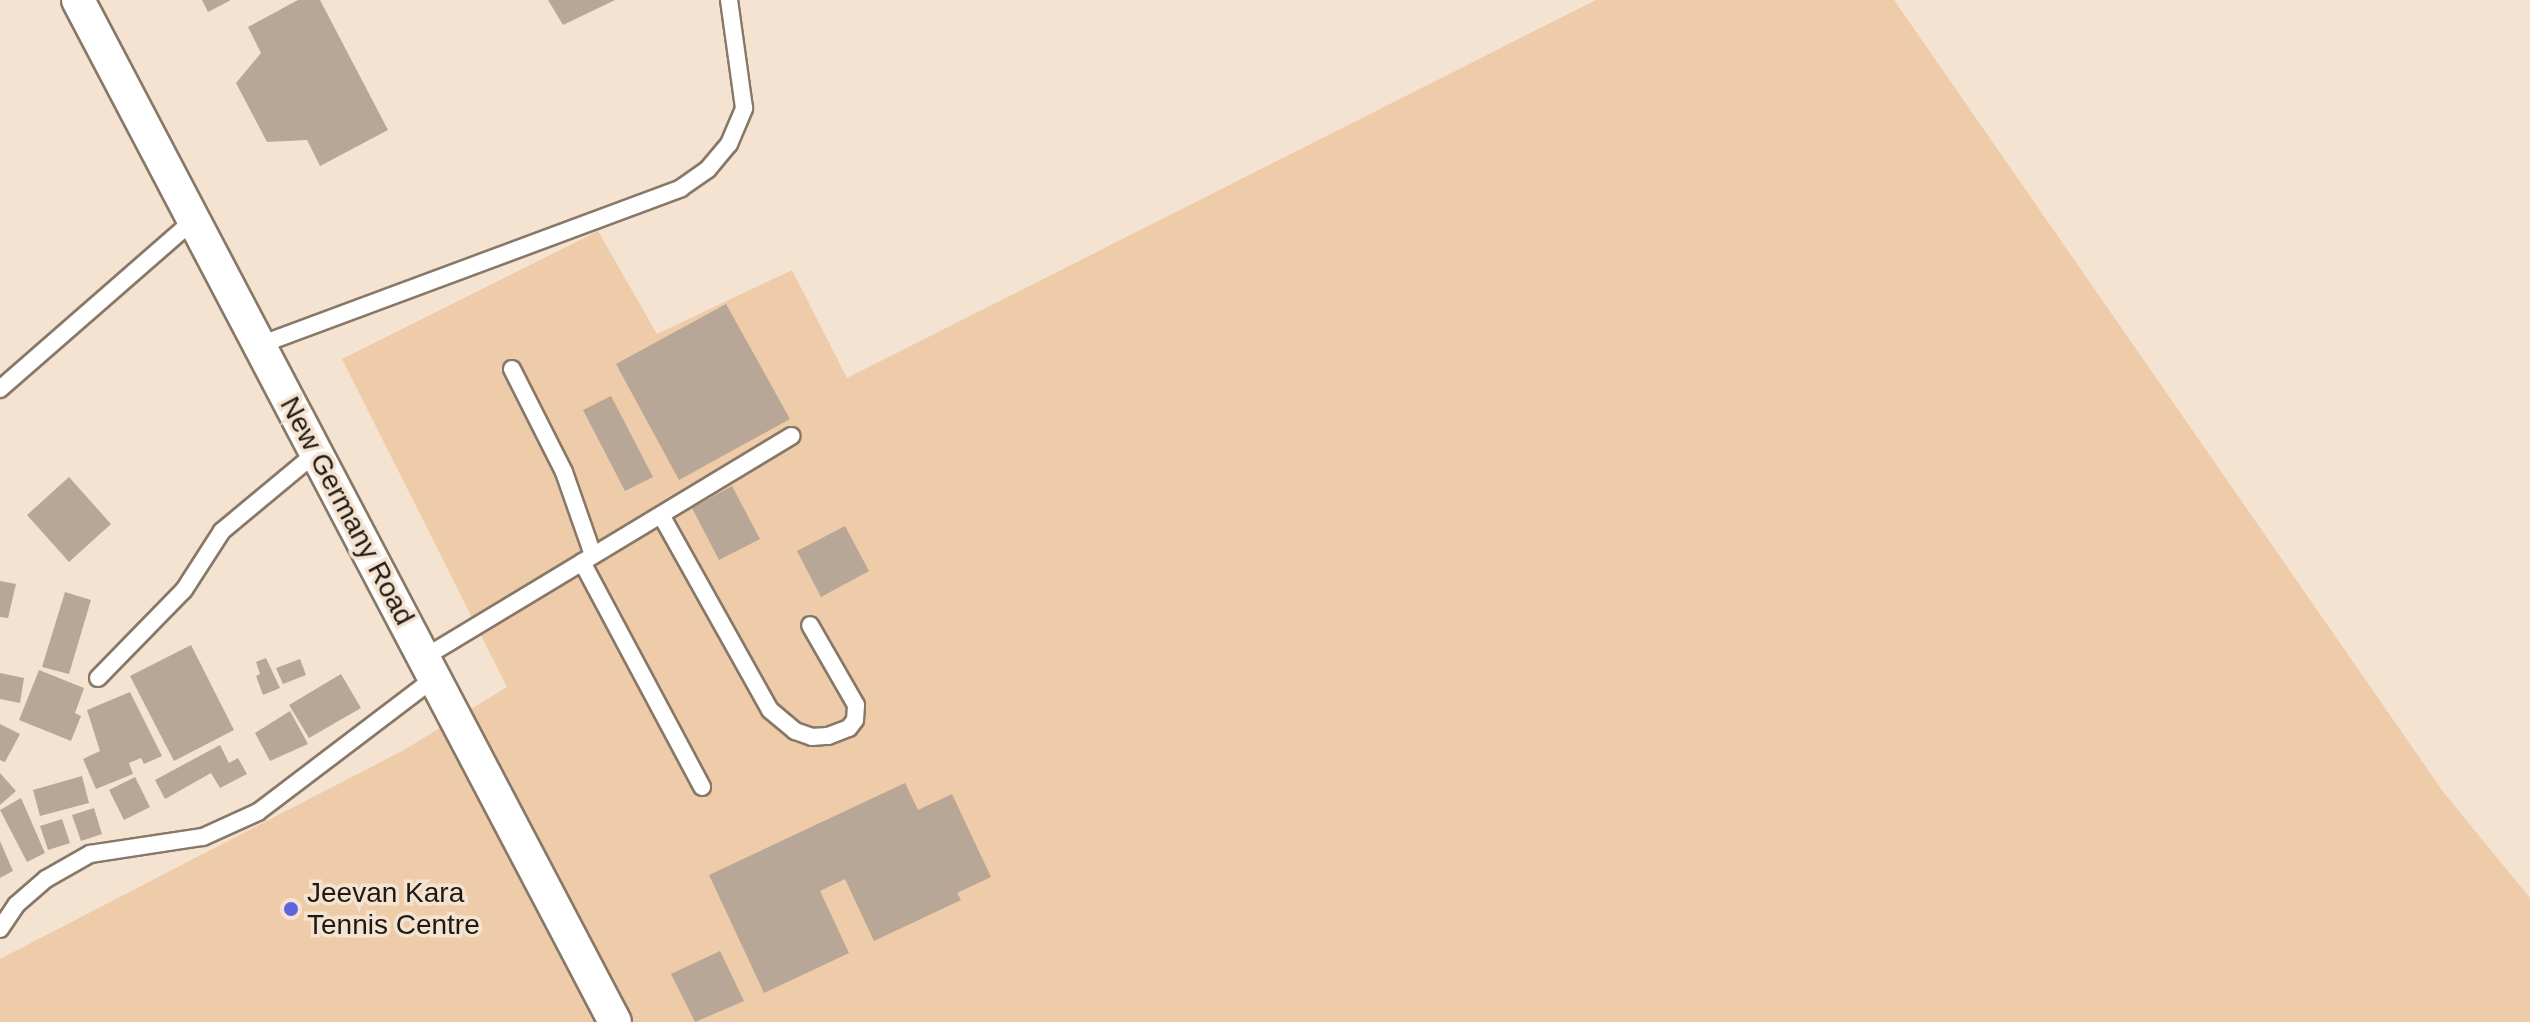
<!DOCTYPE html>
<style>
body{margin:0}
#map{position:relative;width:2530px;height:1022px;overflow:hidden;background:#f5e3d1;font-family:Helvetica,sans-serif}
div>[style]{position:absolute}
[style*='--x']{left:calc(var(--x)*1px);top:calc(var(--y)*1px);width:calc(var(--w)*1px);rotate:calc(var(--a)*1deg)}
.green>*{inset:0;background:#eecba9}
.building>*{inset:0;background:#b8a797}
.roads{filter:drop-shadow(2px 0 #887868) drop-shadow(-2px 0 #887868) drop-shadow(0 2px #887868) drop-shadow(0 -2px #887868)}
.service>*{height:16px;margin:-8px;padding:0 8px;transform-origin:8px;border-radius:8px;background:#fff}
.minor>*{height:32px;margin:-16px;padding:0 16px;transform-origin:16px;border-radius:16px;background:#fff}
.dots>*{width:22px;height:22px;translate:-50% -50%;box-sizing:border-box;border:4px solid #f5e3d1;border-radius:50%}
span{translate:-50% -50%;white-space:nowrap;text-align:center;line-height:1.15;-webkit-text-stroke:7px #f5e3d1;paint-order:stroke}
.street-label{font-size:28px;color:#1f1913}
.poi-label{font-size:28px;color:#1f1913}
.left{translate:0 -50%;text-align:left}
</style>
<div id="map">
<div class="green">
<i style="clip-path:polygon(1596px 0,1894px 0,2444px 793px,2530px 898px,2530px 1022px,0 1022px,0 959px,404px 750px,507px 687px,342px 359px,598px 231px,657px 334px,792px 270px,847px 378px)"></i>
</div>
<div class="building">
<i style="clip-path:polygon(202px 0,231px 0,208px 12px)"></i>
<i style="clip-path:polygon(298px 0,320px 0,388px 130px,320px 166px,307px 140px,267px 142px,236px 83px,261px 53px,248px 27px)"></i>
<i style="clip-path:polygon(548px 0,615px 0,563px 25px)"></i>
<i style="clip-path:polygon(726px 304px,790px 419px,679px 480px,616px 364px)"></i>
<i style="clip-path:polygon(611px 396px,653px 477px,625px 491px,583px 410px)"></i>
<i style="clip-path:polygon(69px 477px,111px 524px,69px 562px,27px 515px)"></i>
<i style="clip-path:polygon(732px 486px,760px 539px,719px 560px,692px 508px)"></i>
<i style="clip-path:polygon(845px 526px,869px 571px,821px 597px,797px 551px)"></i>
<i style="clip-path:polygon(0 581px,16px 584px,8px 618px,0 617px)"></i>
<i style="clip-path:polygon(65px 592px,91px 600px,69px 674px,42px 667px)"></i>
<i style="clip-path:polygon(191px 645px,234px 730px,174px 761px,130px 676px)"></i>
<i style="clip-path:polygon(266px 658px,280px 688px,263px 695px,256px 676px,260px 674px,256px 662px)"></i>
<i style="clip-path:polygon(300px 659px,306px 675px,283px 684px,276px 668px)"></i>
<i style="clip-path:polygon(39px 670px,84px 688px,75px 713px,81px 716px,71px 741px,19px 720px)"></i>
<i style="clip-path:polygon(0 673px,24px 678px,20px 703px,0 699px)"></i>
<i style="clip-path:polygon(341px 674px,361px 708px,309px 738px,289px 705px)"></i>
<i style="clip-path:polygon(130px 692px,162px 756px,144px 764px,141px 758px,129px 763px,133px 774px,96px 789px,83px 759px,100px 751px,87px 710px)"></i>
<i style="clip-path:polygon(290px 711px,308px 744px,270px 761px,255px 733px)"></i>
<i style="clip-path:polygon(0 724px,20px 734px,5px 762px,0 760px)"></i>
<i style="clip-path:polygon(220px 745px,229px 763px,238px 758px,247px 774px,220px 788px,211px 773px,165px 799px,155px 780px)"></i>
<i style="clip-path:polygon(0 773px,16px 791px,0 805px)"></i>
<i style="clip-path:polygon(82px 776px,89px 803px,40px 816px,33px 790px)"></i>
<i style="clip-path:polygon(135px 777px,150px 807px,124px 820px,109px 790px)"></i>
<i style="clip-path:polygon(905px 783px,918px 810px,952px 794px,991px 877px,957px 893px,961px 900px,874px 941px,845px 879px,820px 891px,849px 953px,764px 993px,709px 875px)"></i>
<i style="clip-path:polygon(21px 798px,45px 853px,27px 862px,0 810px)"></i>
<i style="clip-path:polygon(94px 808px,102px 834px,81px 841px,72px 815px)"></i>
<i style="clip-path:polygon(62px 819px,70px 843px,48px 850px,40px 826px)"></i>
<i style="clip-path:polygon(0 841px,13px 871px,0 878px)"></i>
<i style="clip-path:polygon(720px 951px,744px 1001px,695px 1022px,671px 974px)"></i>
</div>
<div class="roads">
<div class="service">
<i style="--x:257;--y:346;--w:452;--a:-20.4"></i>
<i style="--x:681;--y:188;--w:33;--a:-35"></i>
<i style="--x:708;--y:169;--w:33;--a:-50"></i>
<i style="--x:729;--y:144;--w:39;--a:-67"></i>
<i style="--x:744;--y:108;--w:109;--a:-97.9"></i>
<i style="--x:512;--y:369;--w:115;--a:63.2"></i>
<i style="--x:564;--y:472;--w:88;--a:70.7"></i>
<i style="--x:0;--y:389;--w:257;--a:-41.1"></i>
<i style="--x:661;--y:515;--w:223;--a:60.8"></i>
<i style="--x:770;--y:710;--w:33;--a:40"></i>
<i style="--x:795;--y:731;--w:18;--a:19"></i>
<i style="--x:812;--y:737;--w:16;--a:-4"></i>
<i style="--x:828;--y:736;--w:22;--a:-21"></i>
<i style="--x:849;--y:728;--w:10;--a:-53"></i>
<i style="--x:855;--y:720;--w:15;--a:-86"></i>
<i style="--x:856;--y:705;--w:92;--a:-119.9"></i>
<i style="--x:582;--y:562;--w:255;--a:61.9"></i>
<i style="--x:425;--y:657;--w:428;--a:-31.1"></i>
<i style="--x:98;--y:678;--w:123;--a:-45.7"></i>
<i style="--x:184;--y:590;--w:70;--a:-57.2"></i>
<i style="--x:222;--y:531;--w:122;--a:-39.7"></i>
<i style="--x:0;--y:929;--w:29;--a:-56"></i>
<i style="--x:16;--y:905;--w:40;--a:-41"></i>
<i style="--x:46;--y:879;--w:51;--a:-29.6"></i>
<i style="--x:90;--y:854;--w:114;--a:-8.6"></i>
<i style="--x:203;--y:837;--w:60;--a:-24.4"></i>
<i style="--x:258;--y:812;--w:223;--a:-37.2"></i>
</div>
<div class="minor">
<i style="--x:78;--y:0;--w:1154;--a:62.28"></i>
</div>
</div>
<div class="dots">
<i style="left:291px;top:909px;background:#5e65dd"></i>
</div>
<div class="street-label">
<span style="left:347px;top:511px;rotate:62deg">New Germany Road</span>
</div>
<div class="poi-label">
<span class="left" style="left:307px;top:909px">Jeevan Kara<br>Tennis Centre</span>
</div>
</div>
